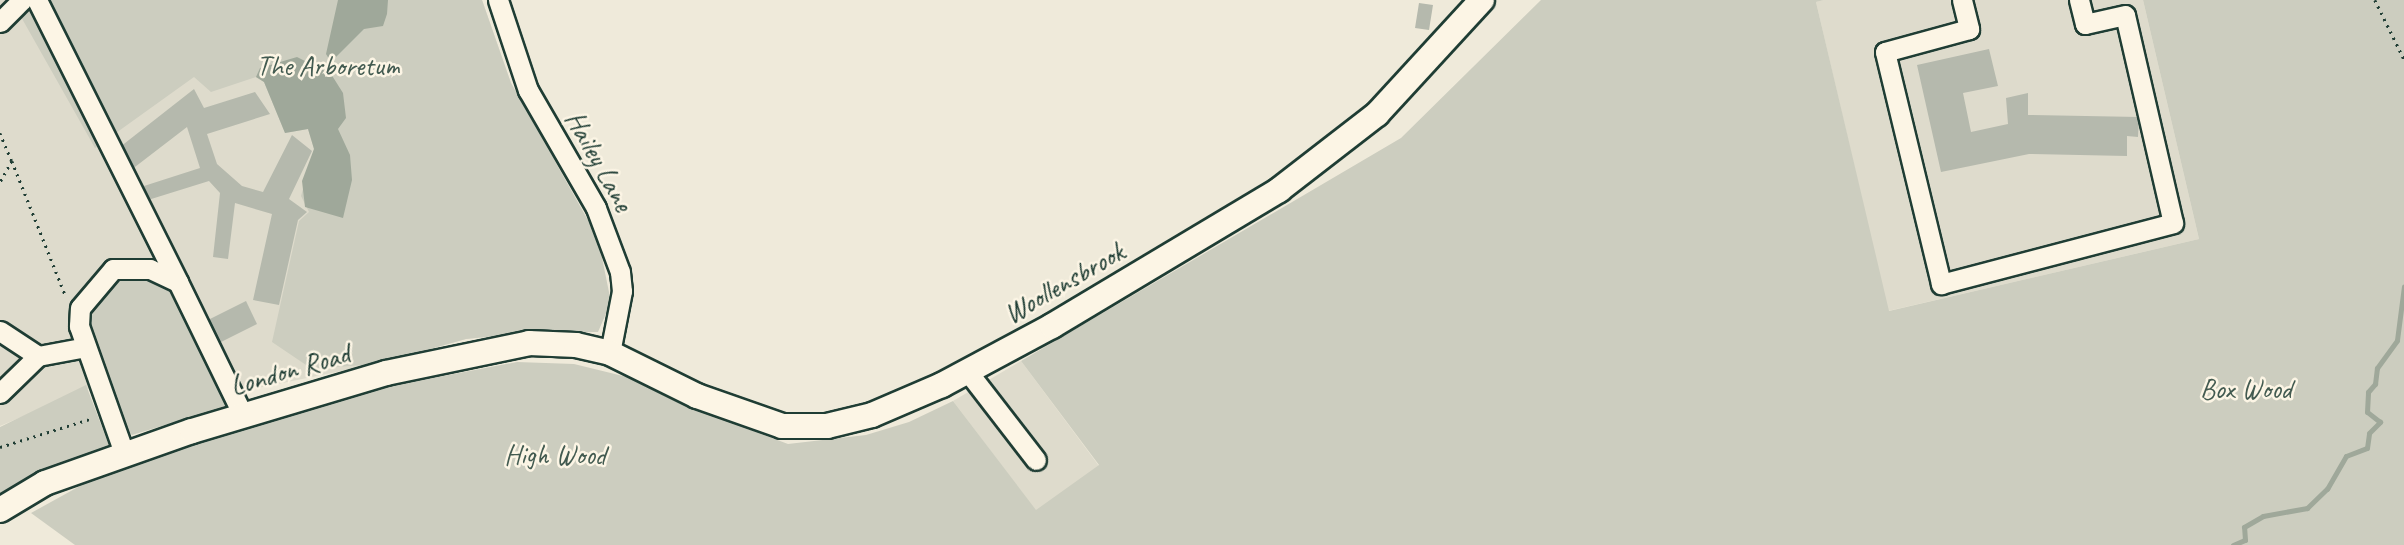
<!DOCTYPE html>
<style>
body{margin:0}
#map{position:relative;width:2404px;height:545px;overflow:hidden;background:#efeada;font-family:Caveat,sans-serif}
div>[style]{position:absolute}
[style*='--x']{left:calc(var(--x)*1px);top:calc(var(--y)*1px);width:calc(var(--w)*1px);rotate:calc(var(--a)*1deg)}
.built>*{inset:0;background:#dedbcc}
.green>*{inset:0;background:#cccdbf}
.water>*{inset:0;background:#9fa89a}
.stream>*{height:5px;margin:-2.5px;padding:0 2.5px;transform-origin:2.5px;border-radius:2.5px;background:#9fa89a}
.building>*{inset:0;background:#b5b9ad}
.path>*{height:2.5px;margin-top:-1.25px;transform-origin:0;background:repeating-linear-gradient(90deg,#1f3d34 0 2px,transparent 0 7px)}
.roads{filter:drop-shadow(2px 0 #1f3d34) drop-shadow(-2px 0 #1f3d34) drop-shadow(0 2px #1f3d34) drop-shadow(0 -2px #1f3d34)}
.minor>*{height:19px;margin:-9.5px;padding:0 9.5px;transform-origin:9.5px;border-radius:9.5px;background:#fcf5e5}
.major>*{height:24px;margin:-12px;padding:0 12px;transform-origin:12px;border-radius:12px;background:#fcf5e5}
span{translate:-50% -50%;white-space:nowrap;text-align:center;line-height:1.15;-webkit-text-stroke:5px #fcf5e5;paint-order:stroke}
.park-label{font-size:28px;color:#425a50}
.street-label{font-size:28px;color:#1f3d34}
</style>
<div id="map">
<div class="built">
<i style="clip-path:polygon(0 0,482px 0,511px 83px,556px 162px,598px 332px,536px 332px,466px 339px,376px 364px,130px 414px,90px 388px,0 426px)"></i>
<i style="clip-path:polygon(1824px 0,2143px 0,2199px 239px,1888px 311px,1816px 2px)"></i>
<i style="clip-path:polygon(1021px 361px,1099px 466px,1036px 511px,953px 401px)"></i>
</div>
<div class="green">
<i style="clip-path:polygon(30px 0,482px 0,511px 83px,598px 238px,611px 302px,598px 332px,536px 332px,466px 339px,376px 364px,312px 369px,272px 342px,299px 221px,309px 212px,301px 196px,314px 149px,308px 129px,285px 133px,264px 82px,256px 77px,211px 92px,194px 77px,95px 148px,16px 8px)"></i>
<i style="clip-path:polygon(1541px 0,1824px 0,1816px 2px,1889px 311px,2199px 239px,2143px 0,2404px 0,2404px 545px,75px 545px,31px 513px,89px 481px,178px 445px,328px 398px,517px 362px,574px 364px,627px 377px,679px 403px,788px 444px,866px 435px,909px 422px,953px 401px,1036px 510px,1099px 465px,1021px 361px,1401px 138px)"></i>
<i style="clip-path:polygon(143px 277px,173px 293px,228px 406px,132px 435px,125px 429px,87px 321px,110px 283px)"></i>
<i style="clip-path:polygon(86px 385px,110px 448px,44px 470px,0 497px,0 427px)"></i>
</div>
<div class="water">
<i style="clip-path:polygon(338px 0,388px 0,387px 14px,383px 26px,364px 29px,331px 62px,326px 54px)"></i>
<i style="clip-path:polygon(297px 57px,331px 74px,343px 93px,346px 118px,338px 129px,350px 155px,352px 180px,343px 218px,305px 207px,302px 181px,314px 149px,308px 129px,285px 133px,264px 82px,256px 77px,260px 68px)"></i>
</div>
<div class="stream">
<i style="--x:2233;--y:545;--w:13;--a:-23"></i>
<i style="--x:2245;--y:540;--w:13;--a:-94"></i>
<i style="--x:2244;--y:527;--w:22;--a:-30"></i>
<i style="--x:2263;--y:516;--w:45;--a:-10.3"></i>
<i style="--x:2307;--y:508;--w:28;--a:-44"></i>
<i style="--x:2327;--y:489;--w:38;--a:-60"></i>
<i style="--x:2346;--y:456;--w:22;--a:-21"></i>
<i style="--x:2367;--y:448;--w:15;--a:-82"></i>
<i style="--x:2369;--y:433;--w:16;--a:-45"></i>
<i style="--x:2380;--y:422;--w:16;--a:-142"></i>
<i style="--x:2367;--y:412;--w:20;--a:-87"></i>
<i style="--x:2368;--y:392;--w:11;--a:-49"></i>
<i style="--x:2375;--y:384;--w:16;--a:-83"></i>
<i style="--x:2377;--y:368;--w:34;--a:-54"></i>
<i style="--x:2397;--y:340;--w:54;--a:-82.6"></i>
</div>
<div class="building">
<i style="clip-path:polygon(1419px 3px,1433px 5px,1429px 30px,1415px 28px)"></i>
<i style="clip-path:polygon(1989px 49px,1998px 86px,1963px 93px,1971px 132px,2008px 124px,2006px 98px,2028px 93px,2028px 115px,2139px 117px,2138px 137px,2127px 136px,2127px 156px,2029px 154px,1941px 172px,1917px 65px)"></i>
<i style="clip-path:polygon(194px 89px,204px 108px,255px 92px,270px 114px,207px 134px,217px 164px,242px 186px,263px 192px,292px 135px,312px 151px,289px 199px,307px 212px,298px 220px,279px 305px,253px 300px,272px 214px,235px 203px,228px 259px,213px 257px,220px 193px,209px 181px,148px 200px,144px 186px,200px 168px,187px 127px,131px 170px,120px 147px)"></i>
<i style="clip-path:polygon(246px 301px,257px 324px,219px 343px,208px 320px)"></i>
</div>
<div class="path">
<i style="--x:2375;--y:0;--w:66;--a:63.8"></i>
<i style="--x:0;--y:133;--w:30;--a:67"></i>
<i style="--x:12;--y:161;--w:25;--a:119"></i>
<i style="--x:12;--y:161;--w:146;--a:68.3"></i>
<i style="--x:0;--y:447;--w:97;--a:-17.3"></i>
</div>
<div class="roads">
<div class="minor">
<i style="--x:37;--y:0;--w:315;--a:63.4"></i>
<i style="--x:498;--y:0;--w:95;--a:71.6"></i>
<i style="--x:528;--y:90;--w:136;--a:60"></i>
<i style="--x:596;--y:208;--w:68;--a:69.4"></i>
<i style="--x:620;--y:272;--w:19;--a:84"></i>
<i style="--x:622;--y:291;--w:63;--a:101"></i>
<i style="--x:1962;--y:0;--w:30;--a:76"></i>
<i style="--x:1969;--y:29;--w:87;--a:164.7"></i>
<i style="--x:1885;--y:52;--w:239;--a:76.4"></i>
<i style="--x:1941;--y:284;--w:240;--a:-14.7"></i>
<i style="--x:2173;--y:223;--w:213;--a:-103"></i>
<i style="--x:2125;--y:15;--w:41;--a:167.3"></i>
<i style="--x:2085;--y:24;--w:25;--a:-104"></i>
<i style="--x:0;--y:22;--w:31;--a:-45"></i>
<i style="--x:0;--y:331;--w:45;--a:33.3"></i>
<i style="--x:968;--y:372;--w:111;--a:52.3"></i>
<i style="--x:0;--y:393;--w:53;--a:-44.2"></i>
<i style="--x:38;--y:356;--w:49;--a:-10.6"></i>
<i style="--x:124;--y:453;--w:135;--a:-109.5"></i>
<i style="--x:79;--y:326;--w:18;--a:-87"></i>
<i style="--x:80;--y:308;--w:51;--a:-49.8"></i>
<i style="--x:113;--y:269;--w:37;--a:0"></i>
<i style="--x:150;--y:269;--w:31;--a:25"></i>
<i style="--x:178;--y:282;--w:148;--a:64"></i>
</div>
<div class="major">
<i style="--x:0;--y:510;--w:52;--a:-31"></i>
<i style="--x:45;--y:483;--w:156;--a:-19.5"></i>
<i style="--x:192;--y:431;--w:202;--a:-16.6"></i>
<i style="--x:386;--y:373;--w:146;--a:-11.8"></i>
<i style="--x:529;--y:343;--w:47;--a:2.4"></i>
<i style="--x:576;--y:345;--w:35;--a:13"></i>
<i style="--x:610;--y:353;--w:97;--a:26.3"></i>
<i style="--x:697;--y:396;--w:90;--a:19.4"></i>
<i style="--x:782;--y:426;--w:45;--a:0"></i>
<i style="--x:827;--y:426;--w:46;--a:-13.7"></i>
<i style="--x:872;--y:415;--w:76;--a:-23.2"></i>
<i style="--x:942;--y:385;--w:125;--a:-28.2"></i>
<i style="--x:1052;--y:326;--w:265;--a:-30.9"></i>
<i style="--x:1279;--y:190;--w:124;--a:-37.8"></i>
<i style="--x:1377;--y:114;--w:155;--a:-47.4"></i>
</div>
</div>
<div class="park-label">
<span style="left:328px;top:66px">The Arboretum</span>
<span style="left:2246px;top:389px">Box Wood</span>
<span style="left:555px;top:455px">High Wood</span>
</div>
<div class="street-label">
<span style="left:599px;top:161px;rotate:61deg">Hailey Lane</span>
<span style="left:1064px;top:283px;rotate:-30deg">Woollensbrook</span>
<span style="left:290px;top:370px;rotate:-16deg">London Road</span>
</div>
</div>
